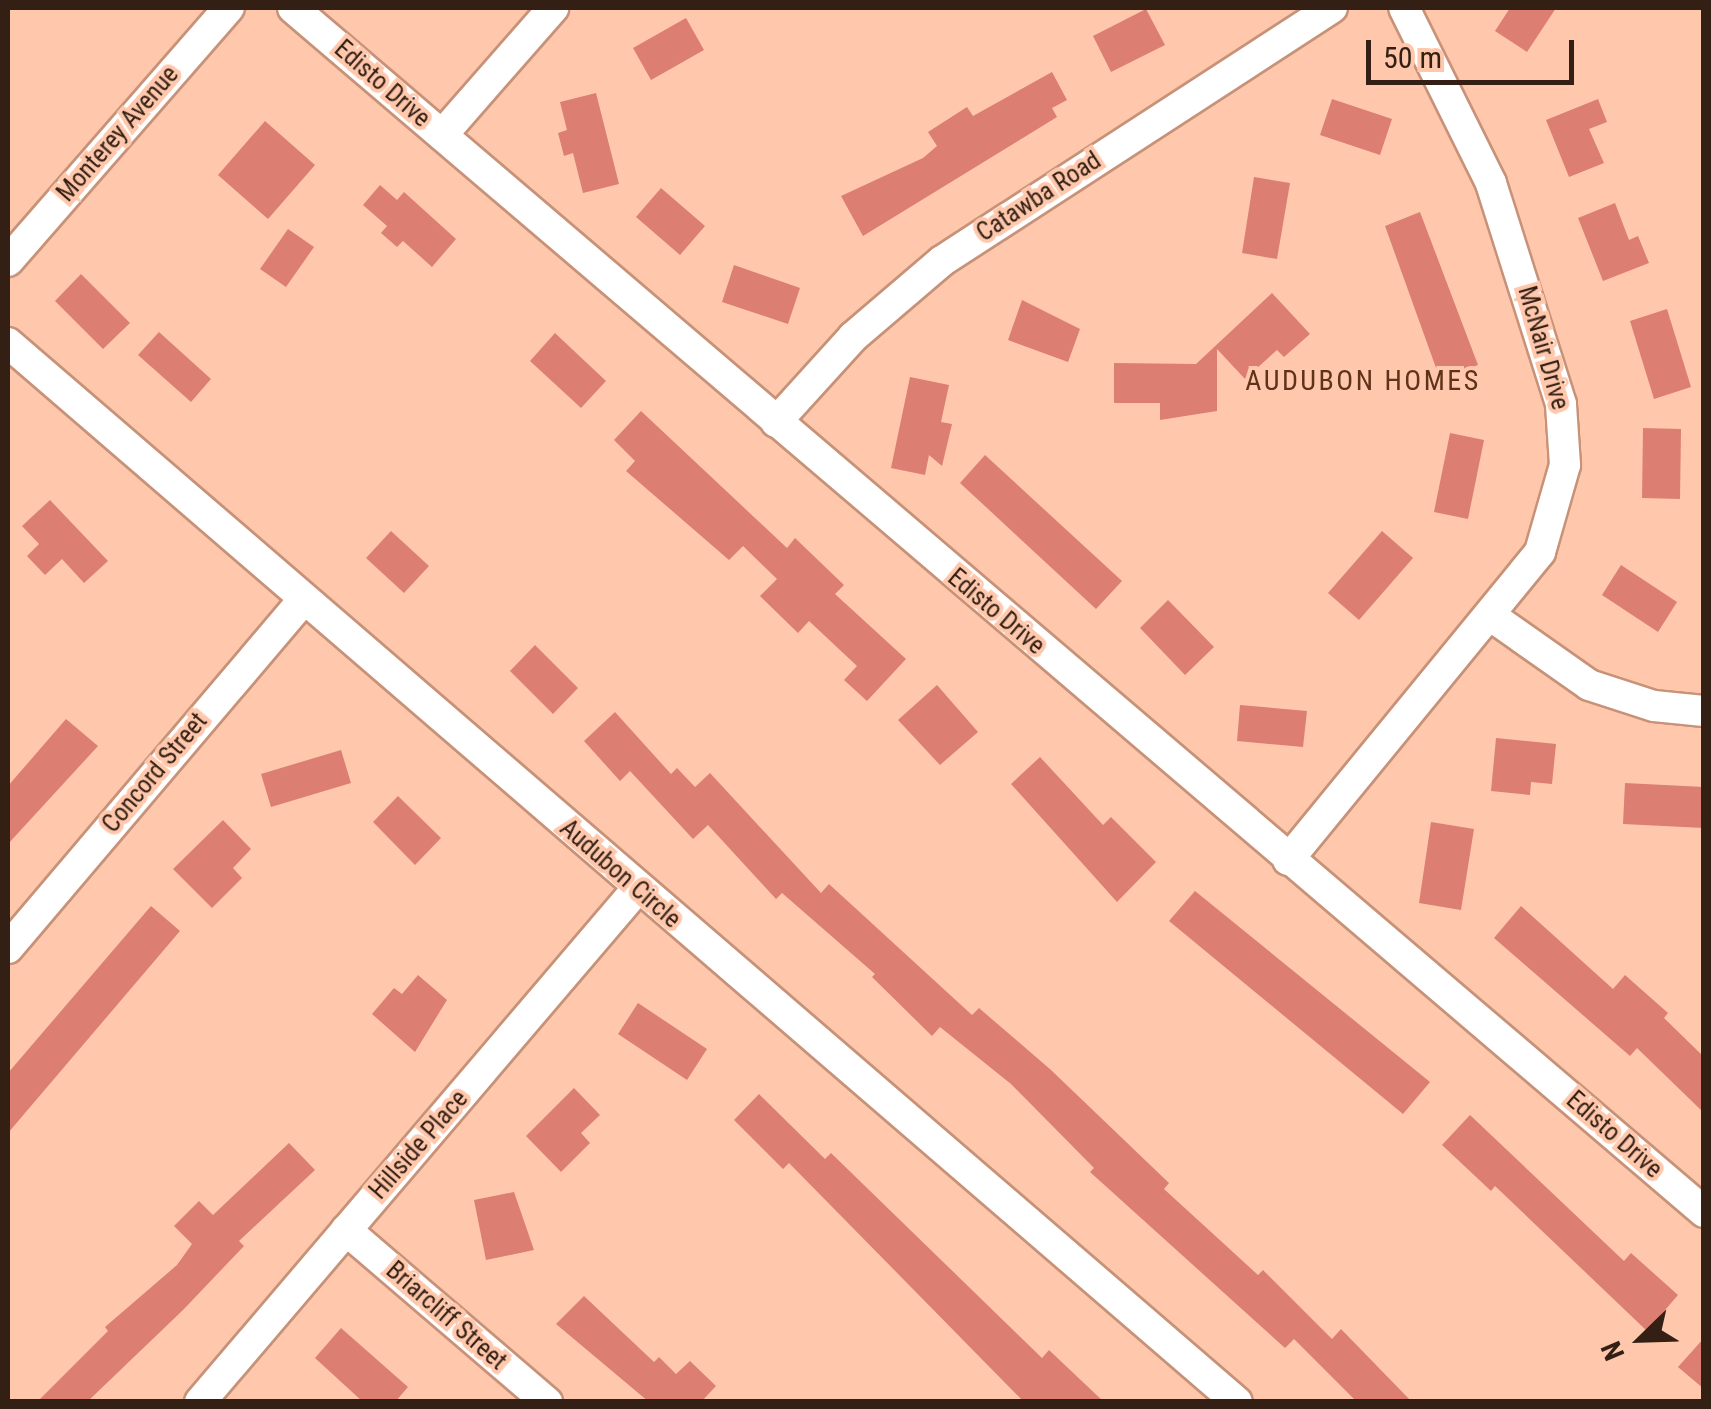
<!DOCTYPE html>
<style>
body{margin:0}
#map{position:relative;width:1711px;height:1409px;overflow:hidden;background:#ffc8ac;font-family:"Roboto Condensed",sans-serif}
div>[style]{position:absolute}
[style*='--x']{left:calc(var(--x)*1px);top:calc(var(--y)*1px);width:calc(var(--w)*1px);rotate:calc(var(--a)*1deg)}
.building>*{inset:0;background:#dc7e72}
.roads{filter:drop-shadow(2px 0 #c79278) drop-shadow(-2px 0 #c79278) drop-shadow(0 2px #c79278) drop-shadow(0 -2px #c79278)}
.minor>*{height:30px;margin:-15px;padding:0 15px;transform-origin:15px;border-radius:15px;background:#fff}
span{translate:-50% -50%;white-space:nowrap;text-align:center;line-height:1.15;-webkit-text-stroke:8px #ffc8ac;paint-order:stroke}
.street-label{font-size:25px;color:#331f14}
.neighbourhood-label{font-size:28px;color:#5f321a;letter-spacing:2.5px}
.frame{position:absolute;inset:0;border:10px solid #331f14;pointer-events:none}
.north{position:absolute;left:1591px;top:1289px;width:100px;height:100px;-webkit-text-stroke:8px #ffc8ac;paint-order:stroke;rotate:247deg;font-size:28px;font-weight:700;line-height:40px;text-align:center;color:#331f14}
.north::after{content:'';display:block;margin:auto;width:35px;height:45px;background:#331f14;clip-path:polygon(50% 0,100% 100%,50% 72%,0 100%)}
.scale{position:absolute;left:1366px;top:40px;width:208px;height:45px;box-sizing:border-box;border:5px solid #331f14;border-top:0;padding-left:12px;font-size:30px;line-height:35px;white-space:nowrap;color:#331f14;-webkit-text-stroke:8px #ffc8ac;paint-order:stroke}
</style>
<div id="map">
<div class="building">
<i style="clip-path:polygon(1510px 8px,1556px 8px,1527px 52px,1495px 31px)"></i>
<i style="clip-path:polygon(1146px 9px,1165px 45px,1111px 72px,1093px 36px)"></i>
<i style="clip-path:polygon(686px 18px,704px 50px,651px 80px,633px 48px)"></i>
<i style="clip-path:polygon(1052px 72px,1067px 100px,1052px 108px,1057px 117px,863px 236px,841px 196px,923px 158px,937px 146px,928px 132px,967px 107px,973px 116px)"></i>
<i style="clip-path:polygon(596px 93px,619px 184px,583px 193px,573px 153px,564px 156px,558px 133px,567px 130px,560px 102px)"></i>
<i style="clip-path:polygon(1332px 99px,1392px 119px,1380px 155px,1320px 135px)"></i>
<i style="clip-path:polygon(1598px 99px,1607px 122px,1589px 129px,1604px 163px,1569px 177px,1546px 120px)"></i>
<i style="clip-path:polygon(265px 121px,315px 165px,268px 219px,218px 175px)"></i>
<i style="clip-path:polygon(1254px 177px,1290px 183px,1277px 259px,1242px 253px)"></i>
<i style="clip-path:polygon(380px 185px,397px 200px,404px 192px,456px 239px,432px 267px,403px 241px,397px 247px,381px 233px,387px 226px,363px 205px)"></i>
<i style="clip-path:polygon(661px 188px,705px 226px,680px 255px,636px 217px)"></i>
<i style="clip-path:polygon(1615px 203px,1629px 240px,1638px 236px,1649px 263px,1603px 281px,1578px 218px)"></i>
<i style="clip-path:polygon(1420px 212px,1478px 365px,1440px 379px,1385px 226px)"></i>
<i style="clip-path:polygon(288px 229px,314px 247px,286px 287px,260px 269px)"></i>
<i style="clip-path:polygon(734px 265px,800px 288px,788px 324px,722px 302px)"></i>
<i style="clip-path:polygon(81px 274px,130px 323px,103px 349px,55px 301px)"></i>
<i style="clip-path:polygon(1272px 293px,1310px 334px,1284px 357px,1277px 350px,1245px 379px,1217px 349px,1217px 411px,1160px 420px,1160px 403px,1114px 403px,1114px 363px,1196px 364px)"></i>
<i style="clip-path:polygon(1022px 300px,1080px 329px,1068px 362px,1008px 340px)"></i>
<i style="clip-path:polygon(1667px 309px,1691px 387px,1654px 399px,1630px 321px)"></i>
<i style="clip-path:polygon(159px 332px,211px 379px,191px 402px,138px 355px)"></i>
<i style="clip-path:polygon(555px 333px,606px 381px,581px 408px,530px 361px)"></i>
<i style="clip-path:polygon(910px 377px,949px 385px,941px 422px,952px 424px,942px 466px,929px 455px,925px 475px,891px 468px)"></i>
<i style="clip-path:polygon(641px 411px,787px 548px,795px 538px,844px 585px,835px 594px,906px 659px,867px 701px,844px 680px,857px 666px,809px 621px,798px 633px,760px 596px,777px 579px,743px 546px,729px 560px,626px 471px,635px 461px,614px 440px)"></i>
<i style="clip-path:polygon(1643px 428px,1681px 429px,1680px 499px,1642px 498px)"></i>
<i style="clip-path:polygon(1450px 433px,1484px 440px,1468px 519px,1434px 512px)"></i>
<i style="clip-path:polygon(985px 455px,1122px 581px,1096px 609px,960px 483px)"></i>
<i style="clip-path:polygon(50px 500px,108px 561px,84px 583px,62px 559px,45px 575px,27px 556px,39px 544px,22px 526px)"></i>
<i style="clip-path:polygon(391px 531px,429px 566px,404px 593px,366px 558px)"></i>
<i style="clip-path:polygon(1382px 531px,1413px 558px,1359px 620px,1328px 593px)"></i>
<i style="clip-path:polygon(1621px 565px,1677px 602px,1658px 632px,1602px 595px)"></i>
<i style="clip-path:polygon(1168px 600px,1214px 647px,1185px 675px,1140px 628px)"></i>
<i style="clip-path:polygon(535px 645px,578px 688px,553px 714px,510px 671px)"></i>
<i style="clip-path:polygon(937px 685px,978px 732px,940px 765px,898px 720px)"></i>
<i style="clip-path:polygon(1240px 705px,1307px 711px,1303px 747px,1237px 741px)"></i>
<i style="clip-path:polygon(615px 712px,671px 774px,677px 768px,695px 787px,710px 773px,821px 893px,829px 884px,972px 1015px,979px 1008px,1051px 1070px,1169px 1183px,1164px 1189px,1258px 1275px,1263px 1270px,1332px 1339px,1341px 1329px,1412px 1402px,1357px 1402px,1294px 1339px,1285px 1348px,1090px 1172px,1094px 1168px,1011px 1084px,940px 1027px,932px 1036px,872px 977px,875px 974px,782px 893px,776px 899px,708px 825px,693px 839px,630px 771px,620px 781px,584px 741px)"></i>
<i style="clip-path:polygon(66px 719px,98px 746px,8px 844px,8px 786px)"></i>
<i style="clip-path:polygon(1496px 738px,1556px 744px,1552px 784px,1531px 782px,1530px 795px,1491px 791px)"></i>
<i style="clip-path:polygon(341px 750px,351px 783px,271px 807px,261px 774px)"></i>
<i style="clip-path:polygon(1040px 757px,1103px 825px,1111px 817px,1156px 862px,1117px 902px,1011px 784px)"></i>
<i style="clip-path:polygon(1625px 783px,1704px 787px,1704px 828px,1623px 824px)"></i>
<i style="clip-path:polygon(398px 796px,441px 838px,415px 865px,373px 822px)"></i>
<i style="clip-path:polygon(223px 820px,251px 849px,233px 868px,242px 878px,212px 908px,173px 869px)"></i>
<i style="clip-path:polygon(1431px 822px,1474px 829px,1461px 910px,1419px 903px)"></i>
<i style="clip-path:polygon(1195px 891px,1430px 1082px,1403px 1114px,1169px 921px)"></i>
<i style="clip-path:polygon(151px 906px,180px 931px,8px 1133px,8px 1073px)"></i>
<i style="clip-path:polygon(1521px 906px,1613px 989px,1625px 975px,1668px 1013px,1664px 1018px,1704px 1057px,1704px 1113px,1637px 1048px,1630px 1056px,1494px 938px)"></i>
<i style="clip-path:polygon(418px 975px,447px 1000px,415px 1052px,372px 1014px,394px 988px,402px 994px)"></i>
<i style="clip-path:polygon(638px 1003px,707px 1049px,687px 1080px,618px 1034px)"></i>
<i style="clip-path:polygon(574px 1088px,600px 1115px,581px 1133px,590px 1143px,561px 1172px,526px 1136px)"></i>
<i style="clip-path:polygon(759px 1094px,825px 1159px,831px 1153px,1042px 1358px,1049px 1350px,1104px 1402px,1024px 1402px,789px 1163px,783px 1169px,734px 1120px)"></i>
<i style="clip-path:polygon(1470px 1115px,1624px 1261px,1631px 1253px,1678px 1295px,1647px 1331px,1495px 1186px,1491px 1191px,1442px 1145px)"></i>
<i style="clip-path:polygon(289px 1143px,315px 1170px,239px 1241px,244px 1246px,183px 1310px,87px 1402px,37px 1402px,108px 1331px,105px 1327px,177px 1265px,192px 1244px,174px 1226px,199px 1201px,213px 1215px)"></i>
<i style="clip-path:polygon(514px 1192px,534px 1250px,486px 1260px,474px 1200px)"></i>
<i style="clip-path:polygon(584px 1296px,654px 1362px,659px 1357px,676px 1374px,690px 1361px,716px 1386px,701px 1402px,649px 1402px,556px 1324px)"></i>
<i style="clip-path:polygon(341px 1328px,408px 1387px,395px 1402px,363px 1402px,315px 1358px)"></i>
<i style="clip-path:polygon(1704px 1338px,1704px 1389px,1678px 1367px)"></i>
</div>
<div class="roads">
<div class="minor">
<i style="--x:293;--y:8;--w:1855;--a:40.47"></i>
<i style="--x:442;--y:135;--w:169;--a:-48.8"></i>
<i style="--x:8;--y:261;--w:336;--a:-48.9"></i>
<i style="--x:8;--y:343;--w:1622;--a:40.75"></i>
<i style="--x:776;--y:422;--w:115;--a:-47.8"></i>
<i style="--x:853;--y:337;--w:117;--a:-40.5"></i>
<i style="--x:942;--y:261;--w:465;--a:-33"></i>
<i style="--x:1491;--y:616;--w:120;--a:35.1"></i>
<i style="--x:1589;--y:685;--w:68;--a:17.9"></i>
<i style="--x:1654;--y:706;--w:50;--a:5.7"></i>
<i style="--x:1288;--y:860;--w:398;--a:-50.7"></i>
<i style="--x:1540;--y:552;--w:91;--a:-74"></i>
<i style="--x:1565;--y:465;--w:61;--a:-93.8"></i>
<i style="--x:1561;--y:404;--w:232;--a:-107.6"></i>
<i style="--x:1491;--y:183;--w:195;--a:-116.4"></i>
<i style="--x:8;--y:948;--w:456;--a:-49.7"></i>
<i style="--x:346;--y:1230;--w:265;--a:40.6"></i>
<i style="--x:200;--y:1402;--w:674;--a:-49.57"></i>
</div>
</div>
<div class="street-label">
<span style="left:382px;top:84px;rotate:41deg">Edisto Drive</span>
<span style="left:118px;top:134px;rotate:-49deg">Monterey Avenue</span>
<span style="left:1039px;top:197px;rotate:-33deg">Catawba Road</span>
<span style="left:1543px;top:348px;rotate:74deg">McNair Drive</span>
<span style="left:996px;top:612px;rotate:40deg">Edisto Drive</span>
<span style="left:155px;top:773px;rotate:-50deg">Concord Street</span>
<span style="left:620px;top:874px;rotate:41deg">Audubon Circle</span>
<span style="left:1614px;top:1135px;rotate:41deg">Edisto Drive</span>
<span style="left:419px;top:1145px;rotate:-49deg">Hillside Place</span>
<span style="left:446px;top:1316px;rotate:41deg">Briarcliff Street</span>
</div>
<div class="neighbourhood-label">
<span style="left:1363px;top:381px">AUDUBON HOMES</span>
</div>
<div class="frame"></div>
<div class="north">N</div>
<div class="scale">50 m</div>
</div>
